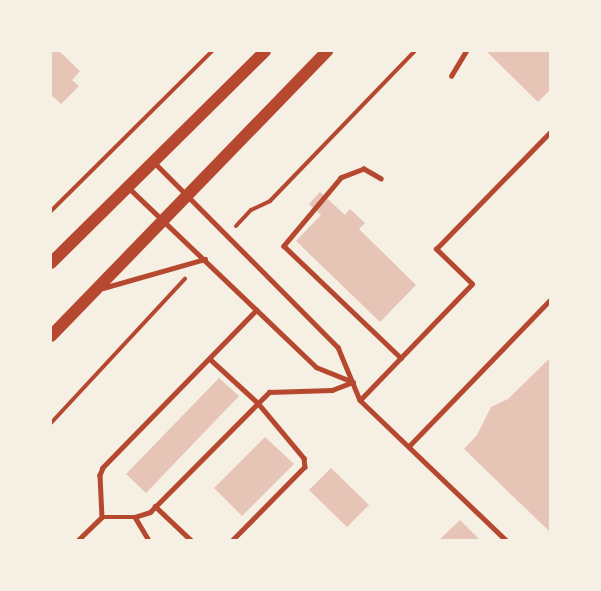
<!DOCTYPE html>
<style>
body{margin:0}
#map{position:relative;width:601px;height:591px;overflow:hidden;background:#f6efe4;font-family:"Roboto Condensed",sans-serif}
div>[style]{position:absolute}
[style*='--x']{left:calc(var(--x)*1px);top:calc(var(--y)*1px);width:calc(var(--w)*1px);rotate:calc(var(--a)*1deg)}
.building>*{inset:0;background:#e6c5b7}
.path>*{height:4px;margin:-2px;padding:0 2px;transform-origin:2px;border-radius:2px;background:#b5482f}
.service>*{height:4.5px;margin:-2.25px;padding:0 2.25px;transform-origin:2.25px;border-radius:2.25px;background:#b5482f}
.secondary>*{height:12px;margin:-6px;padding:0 6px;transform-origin:6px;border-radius:6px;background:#b5482f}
span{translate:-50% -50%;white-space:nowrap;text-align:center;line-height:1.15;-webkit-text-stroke:6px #f6efe4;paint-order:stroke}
.frame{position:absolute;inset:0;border:52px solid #f6efe4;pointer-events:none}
</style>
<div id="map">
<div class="building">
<i style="clip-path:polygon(51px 51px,59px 51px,80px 71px,72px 80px,79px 86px,61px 104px,51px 95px)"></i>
<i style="clip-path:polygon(486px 51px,550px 51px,550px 90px,538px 102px)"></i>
<i style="clip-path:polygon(320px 192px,345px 215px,350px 209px,365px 223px,359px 229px,416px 285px,380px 322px,296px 241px,321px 215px,309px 204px)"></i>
<i style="clip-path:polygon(550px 358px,550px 530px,549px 531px,464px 449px,477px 435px,491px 407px,508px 399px)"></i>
<i style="clip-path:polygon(219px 378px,239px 396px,146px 493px,126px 474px)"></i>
<i style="clip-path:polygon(265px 437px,294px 464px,242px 516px,214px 488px)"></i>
<i style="clip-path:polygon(331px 468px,369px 505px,347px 527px,309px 490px)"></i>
<i style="clip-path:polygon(460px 520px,480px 540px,439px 540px)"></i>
</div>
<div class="path">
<i style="--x:51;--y:211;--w:227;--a:-44.8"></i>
<i style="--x:236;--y:226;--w:22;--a:-47"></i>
<i style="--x:251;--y:210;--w:21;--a:-25"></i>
<i style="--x:270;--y:201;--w:209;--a:-46"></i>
<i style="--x:51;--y:423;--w:197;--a:-47.1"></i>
</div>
<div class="service">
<i style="--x:451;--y:76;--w:29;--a:-59"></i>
<i style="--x:155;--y:163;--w:260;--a:45.2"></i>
<i style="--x:338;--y:347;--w:57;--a:67.5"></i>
<i style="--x:360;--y:400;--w:202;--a:43.8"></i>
<i style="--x:381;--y:179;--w:20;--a:-150"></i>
<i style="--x:364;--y:169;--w:25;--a:159"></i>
<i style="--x:341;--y:178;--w:89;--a:130"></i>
<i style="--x:284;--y:246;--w:162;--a:43.7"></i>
<i style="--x:129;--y:188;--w:259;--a:43.7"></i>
<i style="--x:316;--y:367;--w:40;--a:22"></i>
<i style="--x:103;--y:288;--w:106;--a:-15.9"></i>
<i style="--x:257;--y:310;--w:221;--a:134.3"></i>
<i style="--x:103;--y:468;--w:8;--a:113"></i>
<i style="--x:100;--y:475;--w:42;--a:87.3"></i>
<i style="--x:102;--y:517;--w:33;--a:0"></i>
<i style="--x:135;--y:517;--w:16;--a:-18"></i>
<i style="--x:150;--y:512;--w:169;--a:-45.2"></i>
<i style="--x:269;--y:392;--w:63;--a:-1.8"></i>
<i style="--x:332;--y:390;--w:22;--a:-21"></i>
<i style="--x:210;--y:359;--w:65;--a:42.5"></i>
<i style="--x:258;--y:403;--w:72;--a:50.1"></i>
<i style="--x:304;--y:458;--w:9;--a:84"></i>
<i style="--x:305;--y:467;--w:103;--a:134.6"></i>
<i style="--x:360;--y:400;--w:161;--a:-46"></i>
<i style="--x:472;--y:284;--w:50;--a:-135.8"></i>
<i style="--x:436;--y:249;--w:163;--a:-45.7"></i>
<i style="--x:409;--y:446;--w:203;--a:-46"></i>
<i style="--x:155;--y:506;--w:50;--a:43.4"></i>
<i style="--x:135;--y:517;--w:27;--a:59"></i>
<i style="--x:78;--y:540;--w:33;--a:-44"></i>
</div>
<div class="secondary">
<i style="--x:51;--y:263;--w:301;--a:-44.7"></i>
<i style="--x:51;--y:336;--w:397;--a:-45.9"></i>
</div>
<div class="frame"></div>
</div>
